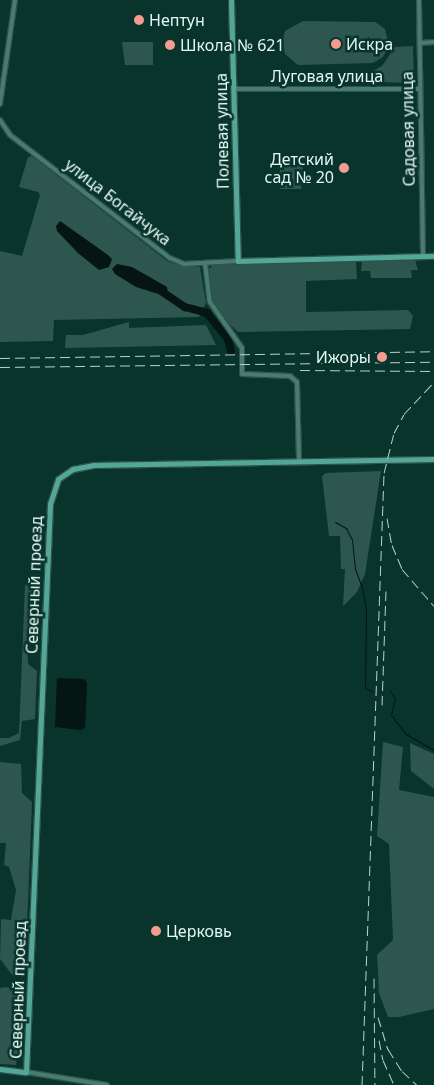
<!DOCTYPE html>
<meta charset="utf-8">
<style>
body{margin:0}
#map{position:relative;width:434px;height:1085px;overflow:hidden;background:#09342c;font-family:"Noto Sans",sans-serif}
div>[style]{position:absolute}
[style*='--x']{left:calc(var(--x)*1px);top:calc(var(--y)*1px);width:calc(var(--w)*1px);rotate:calc(var(--a)*1deg)}
.green>*{inset:0;background:#2d574e}
.water>*{inset:0;background:#041512}
.stream>*{height:1px;margin:-0.5px;padding:0 0.5px;transform-origin:0.5px;border-radius:0.5px;background:#041512}
.river>*{height:8px;margin:-4px;padding:0 4px;transform-origin:4px;border-radius:4px;background:#041512}
.roads{filter:drop-shadow(1px 0 #2c534c) drop-shadow(-1px 0 #2c534c) drop-shadow(0 1px #2c534c) drop-shadow(0 -1px #2c534c)}
.street>*{height:4px;margin:-2px;padding:0 2px;transform-origin:2px;border-radius:2px;background:#497b70}
.secondary>*{height:5px;margin:-2.5px;padding:0 2.5px;transform-origin:2.5px;border-radius:2.5px;background:#54a796}
.rail>*{height:1px;margin-top:-0.5px;transform-origin:0;background:repeating-linear-gradient(90deg,#b9d2cc 0 10px,transparent 0 15px)}
.dots>*{width:14px;height:14px;translate:-50% -50%;box-sizing:border-box;border:2px solid #09342c;border-radius:50%}
span{translate:-50% -50%;white-space:nowrap;text-align:center;line-height:1.15;-webkit-text-stroke:5px #09342c;paint-order:stroke}
.poi-label{font-size:16px;color:#e2f7f2}
.left{translate:0 -50%;text-align:left}
.right{translate:-100% -50%;text-align:right}
.street-label{font-size:16px;color:#e2f7f2}
</style>
<div id="map">
<div class="green">
<i style="clip-path:polygon(303px 21px,375px 22px,385px 29px,389px 46px,383px 57px,373px 63px,298px 65px,285px 54px,282px 42px,285px 31px)"></i>
<i style="clip-path:polygon(122px 42px,153px 42px,153px 65px,125px 65px)"></i>
<i style="clip-path:polygon(413px 46px,414px 83px,347px 81px,347px 75px,369px 73px,382px 66px,395px 47px)"></i>
<i style="clip-path:polygon(32px 156px,167px 261px,182px 266px,200px 267px,206px 303px,199px 317px,54px 320px,53px 341px,0 342px,0 251px,22px 256px,40px 195px,38px 192px,19px 187px,28px 157px)"></i>
<i style="clip-path:polygon(303px 164px,301px 189px,280px 189px,280px 165px)"></i>
<i style="clip-path:polygon(415px 260px,418px 270px,411px 270px,412px 278px,371px 278px,370px 271px,361px 271px,362px 261px)"></i>
<i style="clip-path:polygon(356px 261px,357px 279px,306px 281px,306px 312px,408px 310px,413px 316px,410px 329px,238px 332px,220px 315px,211px 300px,207px 271px,213px 265px)"></i>
<i style="clip-path:polygon(129px 322px,129px 328px,206px 325px,216px 345px,65px 348px,66px 335px,83px 335px)"></i>
<i style="clip-path:polygon(381px 471px,365px 574px,357px 592px,343px 606px,345px 569px,341px 569px,340px 536px,329px 536px,322px 476px,326px 473px)"></i>
<i style="clip-path:polygon(38px 583px,38px 636px,30px 639px,27px 645px,28px 664px,37px 671px,35px 719px,22px 721px,20px 740px,0 746px,0 738px,9px 738px,19px 733px,25px 585px)"></i>
<i style="clip-path:polygon(383px 742px,403px 747px,399px 790px,434px 797px,434px 1009px,399px 1017px,388px 1017px,379px 993px,377px 955px,393px 940px,389px 844px,377px 836px)"></i>
<i style="clip-path:polygon(410px 743px,434px 754px,434px 789px,411px 771px)"></i>
<i style="clip-path:polygon(0 762px,21px 764px,22px 793px,32px 802px,25px 975px,13px 976px,0 959px,1px 919px,11px 920px,16px 890px,9px 867px,4px 865px,6px 843px,0 843px)"></i>
<i style="clip-path:polygon(6px 987px,26px 992px,16px 1065px,0 1064px,0 988px)"></i>
</div>
<div class="water">
<i style="clip-path:polygon(60px 221px,108px 255px,112px 259px,109px 267px,99px 270px,78px 253px,57px 231px,56px 226px)"></i>
<i style="clip-path:polygon(117px 264px,132px 267px,167px 287px,168px 297px,136px 287px,115px 274px,112px 269px)"></i>
<i style="clip-path:polygon(57px 678px,84px 679px,87px 683px,85px 728px,80px 730px,55px 727px)"></i>
</div>
<div class="stream">
<i style="--x:335;--y:522;--w:13;--a:29"></i>
<i style="--x:346;--y:528;--w:13;--a:63"></i>
<i style="--x:352;--y:540;--w:29;--a:84"></i>
<i style="--x:355;--y:569;--w:19;--a:69"></i>
<i style="--x:362;--y:587;--w:22;--a:80"></i>
<i style="--x:366;--y:609;--w:79;--a:90.7"></i>
<i style="--x:365;--y:688;--w:8;--a:23"></i>
<i style="--x:390;--y:691;--w:9;--a:58"></i>
<i style="--x:395;--y:699;--w:16;--a:104"></i>
<i style="--x:391;--y:715;--w:24;--a:52"></i>
<i style="--x:406;--y:734;--w:32;--a:30"></i>
</div>
<div class="river">
<i style="--x:161;--y:291;--w:29;--a:34"></i>
<i style="--x:185;--y:307;--w:23;--a:15"></i>
<i style="--x:207;--y:313;--w:33;--a:51"></i>
<i style="--x:228;--y:339;--w:12;--a:76"></i>
</div>
<div class="roads">
<div class="street">
<i style="--x:419;--y:0;--w:257;--a:89.1"></i>
<i style="--x:420;--y:43;--w:14;--a:-4"></i>
<i style="--x:234;--y:89;--w:186;--a:0"></i>
<i style="--x:0;--y:104;--w:105;--a:-81.8"></i>
<i style="--x:0;--y:120;--w:18;--a:56"></i>
<i style="--x:10;--y:135;--w:202;--a:37.6"></i>
<i style="--x:170;--y:258;--w:15;--a:23"></i>
<i style="--x:184;--y:264;--w:54;--a:-3.2"></i>
<i style="--x:205;--y:263;--w:39;--a:83"></i>
<i style="--x:210;--y:302;--w:56;--a:55.2"></i>
<i style="--x:242;--y:348;--w:26;--a:90"></i>
<i style="--x:242;--y:374;--w:48;--a:2.4"></i>
<i style="--x:290;--y:376;--w:9;--a:41"></i>
<i style="--x:297;--y:382;--w:79;--a:88.5"></i>
<i style="--x:26;--y:1072;--w:82;--a:9.1"></i>
</div>
<div class="secondary">
<i style="--x:231;--y:0;--w:261;--a:88.5"></i>
<i style="--x:238;--y:261;--w:196;--a:-1.5"></i>
<i style="--x:0;--y:1069;--w:26;--a:7"></i>
<i style="--x:26;--y:1072;--w:569;--a:-87.58"></i>
<i style="--x:50;--y:504;--w:26;--a:-72"></i>
<i style="--x:58;--y:479;--w:18;--a:-34"></i>
<i style="--x:73;--y:469;--w:20;--a:-11"></i>
<i style="--x:93;--y:465;--w:341;--a:-1"></i>
</div>
</div>
<div class="rail">
<i style="--x:0;--y:358;--w:434;--a:-0.9"></i>
<i style="--x:0;--y:367;--w:434;--a:-0.7"></i>
<i style="--x:300;--y:370;--w:134;--a:0.4"></i>
<i style="--x:387;--y:518;--w:27;--a:80"></i>
<i style="--x:392;--y:545;--w:26;--a:67"></i>
<i style="--x:402;--y:569;--w:49;--a:49.1"></i>
<i style="--x:382;--y:705;--w:114;--a:-88"></i>
<i style="--x:374;--y:978;--w:107;--a:89.5"></i>
<i style="--x:378;--y:1017;--w:34;--a:73"></i>
<i style="--x:388;--y:1049;--w:26;--a:58"></i>
<i style="--x:402;--y:1071;--w:21;--a:43"></i>
<i style="--x:379;--y:1040;--w:20;--a:79"></i>
<i style="--x:383;--y:1060;--w:27;--a:66"></i>
<i style="--x:362;--y:1085;--w:612;--a:-87.94"></i>
<i style="--x:384;--y:473;--w:41;--a:-76"></i>
<i style="--x:394;--y:433;--w:21;--a:-62"></i>
<i style="--x:404;--y:414;--w:44;--a:-46.8"></i>
</div>
<div class="dots">
<i style="left:139px;top:20px;background:#f59c90"></i>
<i style="left:336px;top:44px;background:#f59c90"></i>
<i style="left:170px;top:45px;background:#f59c90"></i>
<i style="left:344px;top:168px;background:#f59c90"></i>
<i style="left:382px;top:357px;background:#f59c90"></i>
<i style="left:156px;top:931px;background:#f59c90"></i>
</div>
<div class="poi-label">
<span class="left" style="left:149px;top:20px">Нептун</span>
<span class="left" style="left:346px;top:44px">Искра</span>
<span class="left" style="left:180px;top:45px">Школа № 621</span>
<span class="right" style="left:334px;top:168px">Детский<br>сад № 20</span>
<span class="right" style="left:371px;top:357px">Ижоры</span>
<span class="left" style="left:166px;top:931px">Церковь</span>
</div>
<div class="street-label">
<span style="left:327px;top:76px">Луговая улица</span>
<span style="left:408px;top:129px;rotate:-91deg">Садовая улица</span>
<span style="left:222px;top:131px;rotate:-91deg">Полевая улица</span>
<span style="left:118px;top:202px;rotate:38deg">улица Богайчука</span>
<span style="left:34px;top:585px;rotate:-88deg">Северный проезд</span>
<span style="left:18px;top:990px;rotate:-88deg">Северный проезд</span>
</div>
</div>
